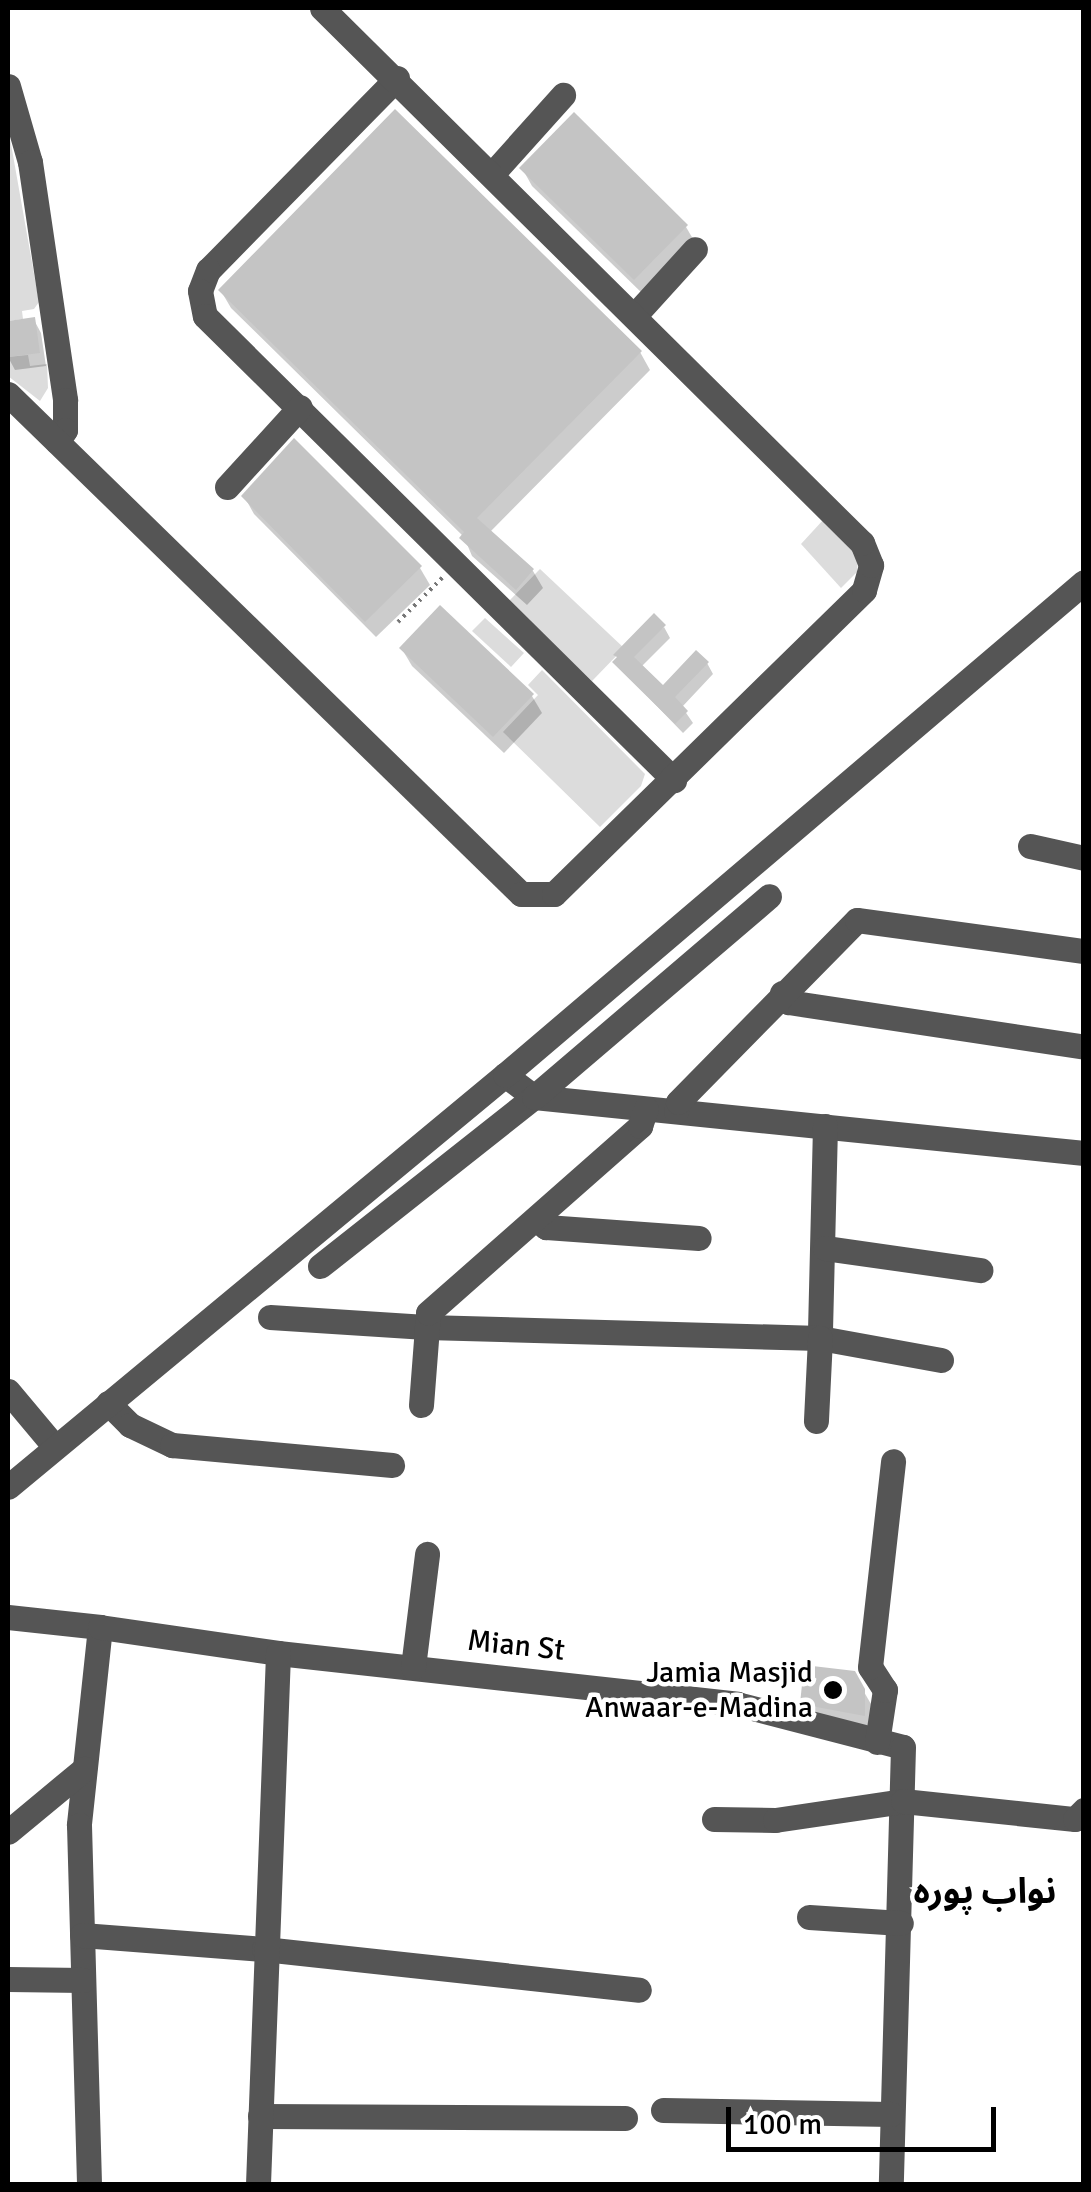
<!DOCTYPE html>
<meta charset="utf-8">
<style>
body{margin:0}
#map{position:relative;width:1091px;height:2192px;overflow:hidden;background:#fff;font-family:Signika,"Noto Sans Arabic",sans-serif}
div>[style]{position:absolute}
[style*='--x']{left:calc(var(--x)*1px);top:calc(var(--y)*1px);width:calc(var(--w)*1px);rotate:calc(var(--a)*1deg)}
.green>*{inset:0;background:#dcdcdc}
.shadow>*{inset:0;background:#0003}
.building>*{inset:0;background:#c4c4c4}
.path>*{height:4px;margin-top:-2px;transform-origin:0;background:repeating-linear-gradient(90deg,#777 0 2.5px,transparent 0 7.5px)}
.minor>*{height:25px;margin:-12.5px;padding:0 12.5px;transform-origin:12.5px;border-radius:12.5px;background:#555}
.dots>*{width:28px;height:28px;translate:-50% -50%;box-sizing:border-box;border:5px solid #fff;border-radius:50%}
span{translate:-50% -50%;white-space:nowrap;text-align:center;line-height:1.15;-webkit-text-stroke:9px #fff;paint-order:stroke}
.street-label{font-size:30px;color:#000}
.poi-label{font-size:30px;color:#000}
.right{translate:-100% -50%;text-align:right}
.quarter-label{font-size:35px;color:#000;font-weight:700}
.frame{position:absolute;inset:0;border:10px solid #000;pointer-events:none}
.scale{position:absolute;left:726px;top:2107px;width:270px;height:45px;box-sizing:border-box;border:5px solid #000;border-top:0;padding-left:12px;font-size:30px;line-height:35px;white-space:nowrap;color:#000;-webkit-text-stroke:8px #fff;paint-order:stroke}
</style>
<div id="map">
<div class="green">
<i style="clip-path:polygon(8px 127px,39px 302px,34px 309px,22px 311px,23px 319px,8px 321px)"></i>
<i style="clip-path:polygon(28px 355px,30px 366px,47px 364px,48px 388px,40px 401px,8px 376px,8px 357px)"></i>
<i style="clip-path:polygon(824px 519px,855px 550px,858px 561px,857px 572px,841px 588px,801px 544px)"></i>
<i style="clip-path:polygon(540px 569px,624px 648px,592px 681px,508px 602px)"></i>
<i style="clip-path:polygon(485px 618px,524px 653px,511px 667px,472px 631px)"></i>
<i style="clip-path:polygon(542px 670px,645px 774px,641px 786px,600px 827px,503px 732px,538px 695px,528px 685px)"></i>
</div>
<div class="shadow">
<i style="clip-path:polygon(574px 116px,686px 227px,696px 244px,645px 296px,532px 186px,522px 168px)"></i>
<i style="clip-path:polygon(221px 291px,640px 352px,650px 370px,490px 532px,533px 571px,543px 588px,527px 605px,472px 556px,464px 537px,231px 308px)"></i>
<i style="clip-path:polygon(34px 320px,41px 333px,46px 366px,15px 370px,8px 357px,8px 323px)"></i>
<i style="clip-path:polygon(244px 496px,420px 568px,430px 585px,376px 637px,254px 514px)"></i>
<i style="clip-path:polygon(664px 627px,670px 638px,641px 667px,663px 689px,707px 663px,713px 674px,682px 707px,693px 723px,683px 733px,615px 663px)"></i>
<i style="clip-path:polygon(402px 649px,532px 696px,542px 713px,504px 753px,412px 666px)"></i>
<i style="clip-path:polygon(853px 1673px,871px 1704px,871px 1728px,810px 1716px,803px 1703px)"></i>
</div>
<div class="building">
<i style="clip-path:polygon(395px 109px,642px 351px,477px 518px,534px 569px,516px 590px,459px 538px,464px 532px,218px 290px)"></i>
<i style="clip-path:polygon(574px 112px,688px 225px,634px 280px,519px 168px)"></i>
<i style="clip-path:polygon(35px 317px,40px 353px,8px 357px,8px 321px)"></i>
<i style="clip-path:polygon(294px 438px,422px 566px,365px 622px,241px 496px)"></i>
<i style="clip-path:polygon(440px 605px,534px 694px,493px 737px,399px 648px)"></i>
<i style="clip-path:polygon(654px 613px,666px 625px,634px 657px,663px 685px,696px 650px,709px 662px,675px 697px,688px 711px,675px 724px,612px 662px,617px 657px,613px 655px)"></i>
<i style="clip-path:polygon(804px 1665px,855px 1671px,865px 1689px,865px 1716px,800px 1704px)"></i>
</div>
<div class="path">
<i style="--x:398;--y:622;--w:64;--a:-45"></i>
</div>
<div class="minor">
<i style="--x:397;--y:78;--w:269;--a:134.5"></i>
<i style="--x:208;--y:270;--w:22;--a:111"></i>
<i style="--x:200;--y:291;--w:25;--a:79"></i>
<i style="--x:205;--y:316;--w:660;--a:44.69"></i>
<i style="--x:8;--y:86;--w:79;--a:73.9"></i>
<i style="--x:30;--y:162;--w:241;--a:81.6"></i>
<i style="--x:65;--y:400;--w:30;--a:90"></i>
<i style="--x:65;--y:430;--w:14;--a:124"></i>
<i style="--x:493;--y:173;--w:105;--a:-48.1"></i>
<i style="--x:635;--y:315;--w:89;--a:-47.7"></i>
<i style="--x:8;--y:394;--w:716;--a:44.26"></i>
<i style="--x:521;--y:894;--w:33;--a:0"></i>
<i style="--x:554;--y:894;--w:434;--a:-44.4"></i>
<i style="--x:864;--y:590;--w:26;--a:-74"></i>
<i style="--x:871;--y:565;--w:24;--a:-112"></i>
<i style="--x:862;--y:543;--w:760;--a:-135.27"></i>
<i style="--x:227;--y:487;--w:108;--a:-47.6"></i>
<i style="--x:1030;--y:846;--w:55;--a:12.5"></i>
<i style="--x:782;--y:993;--w:11;--a:56"></i>
<i style="--x:788;--y:1002;--w:299;--a:8.6"></i>
<i style="--x:505;--y:1075;--w:36;--a:37"></i>
<i style="--x:534;--y:1097;--w:553;--a:5.81"></i>
<i style="--x:676;--y:1111;--w:9;--a:-77"></i>
<i style="--x:678;--y:1102;--w:255;--a:-45.5"></i>
<i style="--x:857;--y:920;--w:229;--a:7.8"></i>
<i style="--x:825;--y:1126;--w:212;--a:91.4"></i>
<i style="--x:820;--y:1338;--w:123;--a:10.3"></i>
<i style="--x:536;--y:1219;--w:13;--a:39"></i>
<i style="--x:546;--y:1227;--w:153;--a:4.1"></i>
<i style="--x:825;--y:1248;--w:157;--a:8.1"></i>
<i style="--x:320;--y:1266;--w:273;--a:-38.3"></i>
<i style="--x:534;--y:1097;--w:309;--a:-40.5"></i>
<i style="--x:270;--y:1317;--w:156;--a:3.7"></i>
<i style="--x:426;--y:1327;--w:394;--a:1.6"></i>
<i style="--x:820;--y:1338;--w:83;--a:92.8"></i>
<i style="--x:8;--y:1391;--w:73;--a:50"></i>
<i style="--x:108;--y:1403;--w:31;--a:45"></i>
<i style="--x:130;--y:1425;--w:47;--a:25.5"></i>
<i style="--x:172;--y:1445;--w:221;--a:5.2"></i>
<i style="--x:421;--y:1405;--w:92;--a:-85.6"></i>
<i style="--x:428;--y:1313;--w:283;--a:-41.4"></i>
<i style="--x:640;--y:1126;--w:18;--a:-71"></i>
<i style="--x:8;--y:1487;--w:646;--a:-39.66"></i>
<i style="--x:505;--y:1075;--w:760;--a:-40.41"></i>
<i style="--x:8;--y:1617;--w:93;--a:6.2"></i>
<i style="--x:100;--y:1627;--w:199;--a:96.1"></i>
<i style="--x:79;--y:1825;--w:359;--a:88.4"></i>
<i style="--x:100;--y:1627;--w:180;--a:8.3"></i>
<i style="--x:278;--y:1653;--w:462;--a:6.3"></i>
<i style="--x:737;--y:1704;--w:171;--a:14.5"></i>
<i style="--x:903;--y:1747;--w:437;--a:91.6"></i>
<i style="--x:413;--y:1667;--w:114;--a:-82.9"></i>
<i style="--x:877;--y:1742;--w:53;--a:-81.3"></i>
<i style="--x:885;--y:1690;--w:27;--a:-123"></i>
<i style="--x:870;--y:1667;--w:207;--a:-83.6"></i>
<i style="--x:714;--y:1819;--w:61;--a:0.9"></i>
<i style="--x:775;--y:1820;--w:129;--a:-8.4"></i>
<i style="--x:903;--y:1801;--w:173;--a:6"></i>
<i style="--x:1075;--y:1819;--w:13;--a:-45"></i>
<i style="--x:8;--y:1832;--w:99;--a:-39.7"></i>
<i style="--x:809;--y:1917;--w:92;--a:3.7"></i>
<i style="--x:82;--y:1935;--w:183;--a:4.4"></i>
<i style="--x:264;--y:1949;--w:377;--a:6.2"></i>
<i style="--x:8;--y:1979;--w:75;--a:0.8"></i>
<i style="--x:663;--y:2110;--w:228;--a:1"></i>
<i style="--x:260;--y:2116;--w:365;--a:0.3"></i>
<i style="--x:258;--y:2184;--w:531;--a:-87.84"></i>
</div>
<div class="dots">
<i style="left:833px;top:1690px;background:#000"></i>
</div>
<div class="street-label">
<span style="left:516px;top:1646px;rotate:6deg">Mian St</span>
</div>
<div class="poi-label">
<span class="right" style="left:813px;top:1690px">Jamia Masjid<br>Anwaar-e-Madina</span>
</div>
<div class="quarter-label">
<span style="left:985px;top:1892px">نواب پورہ</span>
</div>
<div class="frame"></div>
<div class="scale">100 m</div>
</div>
